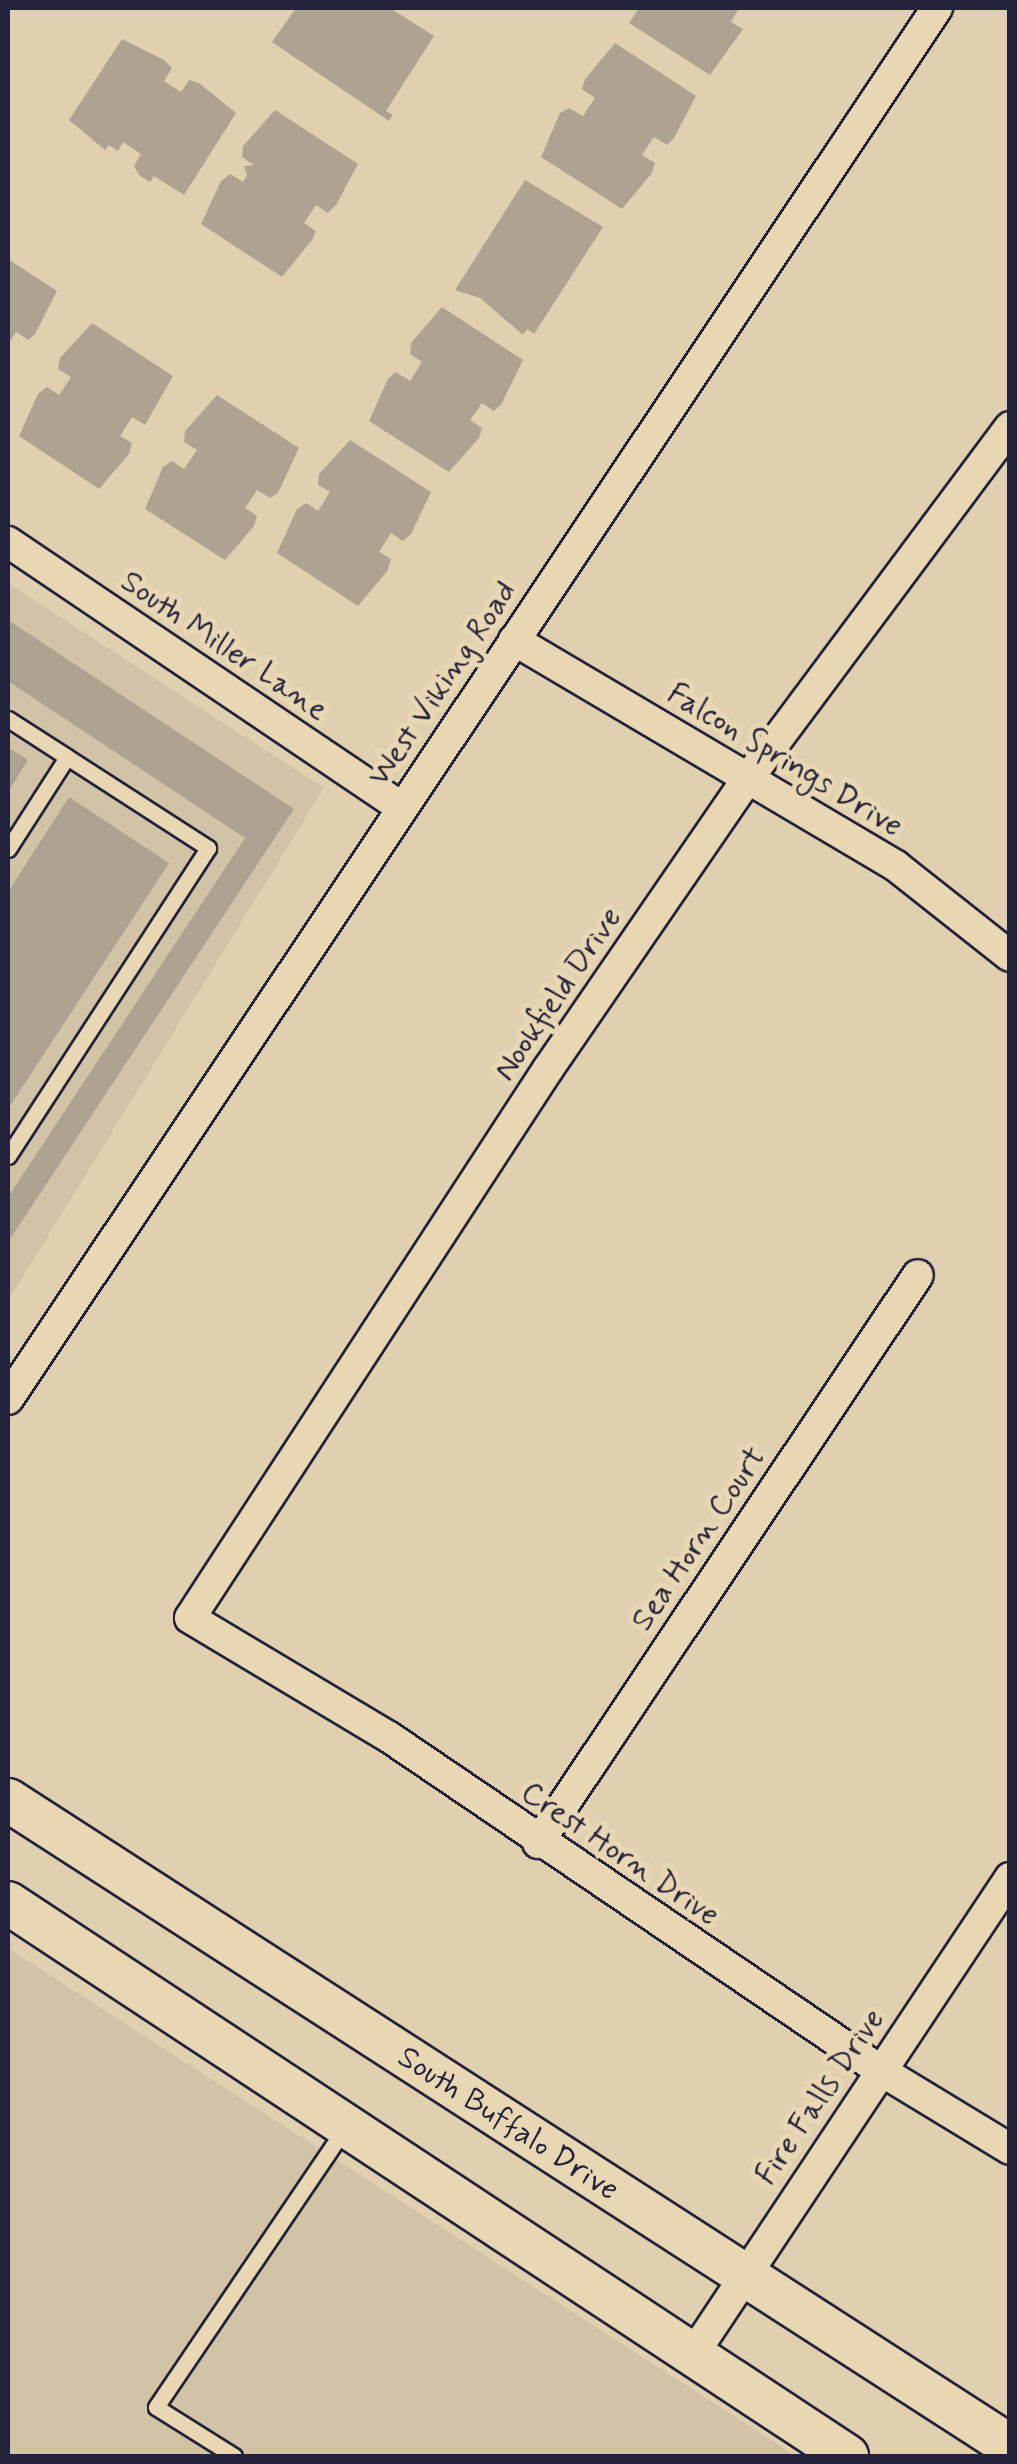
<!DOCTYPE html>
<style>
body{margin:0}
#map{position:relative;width:1017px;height:2464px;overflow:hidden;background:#e1d0af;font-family:Mynerve,sans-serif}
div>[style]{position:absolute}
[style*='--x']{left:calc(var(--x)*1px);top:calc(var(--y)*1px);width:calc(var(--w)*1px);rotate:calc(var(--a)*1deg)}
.built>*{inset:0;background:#d2c2a6}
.building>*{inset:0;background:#afa291}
.roads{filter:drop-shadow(2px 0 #22223b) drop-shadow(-2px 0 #22223b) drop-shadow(0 2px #22223b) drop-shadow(0 -2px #22223b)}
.service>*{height:15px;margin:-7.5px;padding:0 7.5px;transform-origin:7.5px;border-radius:7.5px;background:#e9d7b4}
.minor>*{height:30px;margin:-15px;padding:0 15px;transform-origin:15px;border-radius:15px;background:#e9d7b4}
.secondary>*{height:42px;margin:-21px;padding:0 21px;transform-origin:21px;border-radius:21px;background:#e9d7b4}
span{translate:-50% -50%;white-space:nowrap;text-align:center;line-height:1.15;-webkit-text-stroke:10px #e9d7b4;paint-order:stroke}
.street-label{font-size:32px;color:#22223b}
.frame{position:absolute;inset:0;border:10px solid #22223b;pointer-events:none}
</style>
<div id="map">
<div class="built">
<i style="clip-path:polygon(8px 583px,324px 788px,8px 1301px)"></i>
<i style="clip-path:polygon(8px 1948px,796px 2456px,8px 2456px)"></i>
</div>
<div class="building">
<i style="clip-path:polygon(296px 8px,390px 8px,434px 36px,386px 111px,393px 115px,389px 121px,272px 42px)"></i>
<i style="clip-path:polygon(639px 8px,739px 8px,731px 22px,743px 29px,710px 75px,629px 23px)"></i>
<i style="clip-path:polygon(122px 39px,164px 60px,172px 68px,164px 81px,181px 92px,189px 80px,199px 83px,236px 113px,184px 195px,154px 176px,150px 182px,139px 175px,134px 166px,141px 154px,123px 142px,118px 151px,109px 145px,105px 150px,69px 120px)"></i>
<i style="clip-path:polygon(615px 43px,696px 96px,674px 138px,667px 145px,654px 137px,642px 155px,655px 163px,652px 173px,622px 209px,541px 157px,560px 113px,569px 108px,583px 116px,595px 98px,582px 89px,585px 79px)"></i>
<i style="clip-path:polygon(275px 110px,358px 164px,336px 205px,328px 213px,316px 205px,304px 223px,316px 231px,312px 240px,282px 277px,201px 224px,221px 181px,230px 174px,243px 182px,247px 175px,244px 166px,254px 165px,242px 157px,243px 146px)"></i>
<i style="clip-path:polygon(525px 180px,603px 227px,534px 334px,527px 329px,523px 335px,480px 298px,455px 290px)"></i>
<i style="clip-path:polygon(8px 259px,57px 291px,35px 334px,28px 340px,16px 332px,8px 345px)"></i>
<i style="clip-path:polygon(442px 307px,523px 360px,502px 403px,494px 411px,482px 403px,470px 420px,482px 428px,479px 438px,449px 472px,369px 421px,388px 379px,396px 372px,410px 381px,422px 362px,410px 354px,411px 343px)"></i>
<i style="clip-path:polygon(92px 323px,173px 376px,145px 425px,132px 417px,120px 436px,132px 443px,129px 454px,99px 489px,19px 436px,38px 394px,47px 387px,59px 395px,71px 377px,58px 369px,60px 358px)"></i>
<i style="clip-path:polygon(217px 395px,299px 448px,278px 493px,270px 498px,257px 490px,245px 508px,257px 516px,254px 526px,225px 560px,145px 509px,163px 467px,172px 461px,184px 469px,197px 450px,184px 442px,185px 431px)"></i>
<i style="clip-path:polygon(350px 440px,431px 492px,411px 534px,403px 541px,391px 533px,379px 552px,391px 559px,388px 570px,358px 606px,277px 553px,297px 509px,306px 503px,318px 511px,330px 492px,318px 485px,319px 474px)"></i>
<i style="clip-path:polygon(8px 620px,294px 809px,8px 1242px,8px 1197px,245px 838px,8px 681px)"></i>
<i style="clip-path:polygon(8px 747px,28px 760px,8px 792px)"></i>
<i style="clip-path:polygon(69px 797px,169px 863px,8px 1109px,8px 892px)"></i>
</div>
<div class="roads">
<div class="service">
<i style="--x:8;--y:719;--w:70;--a:32.8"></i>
<i style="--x:8;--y:849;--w:109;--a:-57.3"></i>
<i style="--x:67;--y:757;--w:168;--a:32.8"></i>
<i style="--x:208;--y:848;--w:367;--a:123"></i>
<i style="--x:234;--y:2456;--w:92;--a:-147.9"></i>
<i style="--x:156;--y:2407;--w:333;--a:-55.9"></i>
</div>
<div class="minor">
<i style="--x:1010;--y:427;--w:438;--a:126.7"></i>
<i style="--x:748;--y:778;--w:353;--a:124.5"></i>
<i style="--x:548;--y:1069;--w:655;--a:123.11"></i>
<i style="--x:190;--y:1618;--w:232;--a:30.9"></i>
<i style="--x:389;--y:1737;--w:593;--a:34.15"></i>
<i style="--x:880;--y:2070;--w:152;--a:31.3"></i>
<i style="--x:8;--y:542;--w:475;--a:34"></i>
<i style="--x:514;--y:640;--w:444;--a:30.6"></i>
<i style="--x:896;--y:866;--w:145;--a:38.3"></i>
<i style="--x:8;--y:1399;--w:1673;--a:-56.26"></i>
<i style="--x:538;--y:1843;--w:683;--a:-56.22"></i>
<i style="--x:692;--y:2356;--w:574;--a:-56.37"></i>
</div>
<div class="secondary">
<i style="--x:8;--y:1800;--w:1192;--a:32.81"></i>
<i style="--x:8;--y:1903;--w:1005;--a:33.39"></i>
</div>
</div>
<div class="street-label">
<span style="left:224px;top:646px;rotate:34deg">South Miller Lane</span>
<span style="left:443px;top:684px;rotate:-56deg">West Viking Road</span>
<span style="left:785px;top:760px;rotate:31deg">Falcon Springs Drive</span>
<span style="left:558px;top:994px;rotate:-56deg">Nookfield Drive</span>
<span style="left:699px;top:1539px;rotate:-56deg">Sea Horn Court</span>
<span style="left:620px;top:1854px;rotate:34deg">Crest Horn Drive</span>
<span style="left:820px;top:2097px;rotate:-56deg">Fire Falls Drive</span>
<span style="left:508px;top:2124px;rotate:33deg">South Buffalo Drive</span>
</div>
<div class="frame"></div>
</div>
